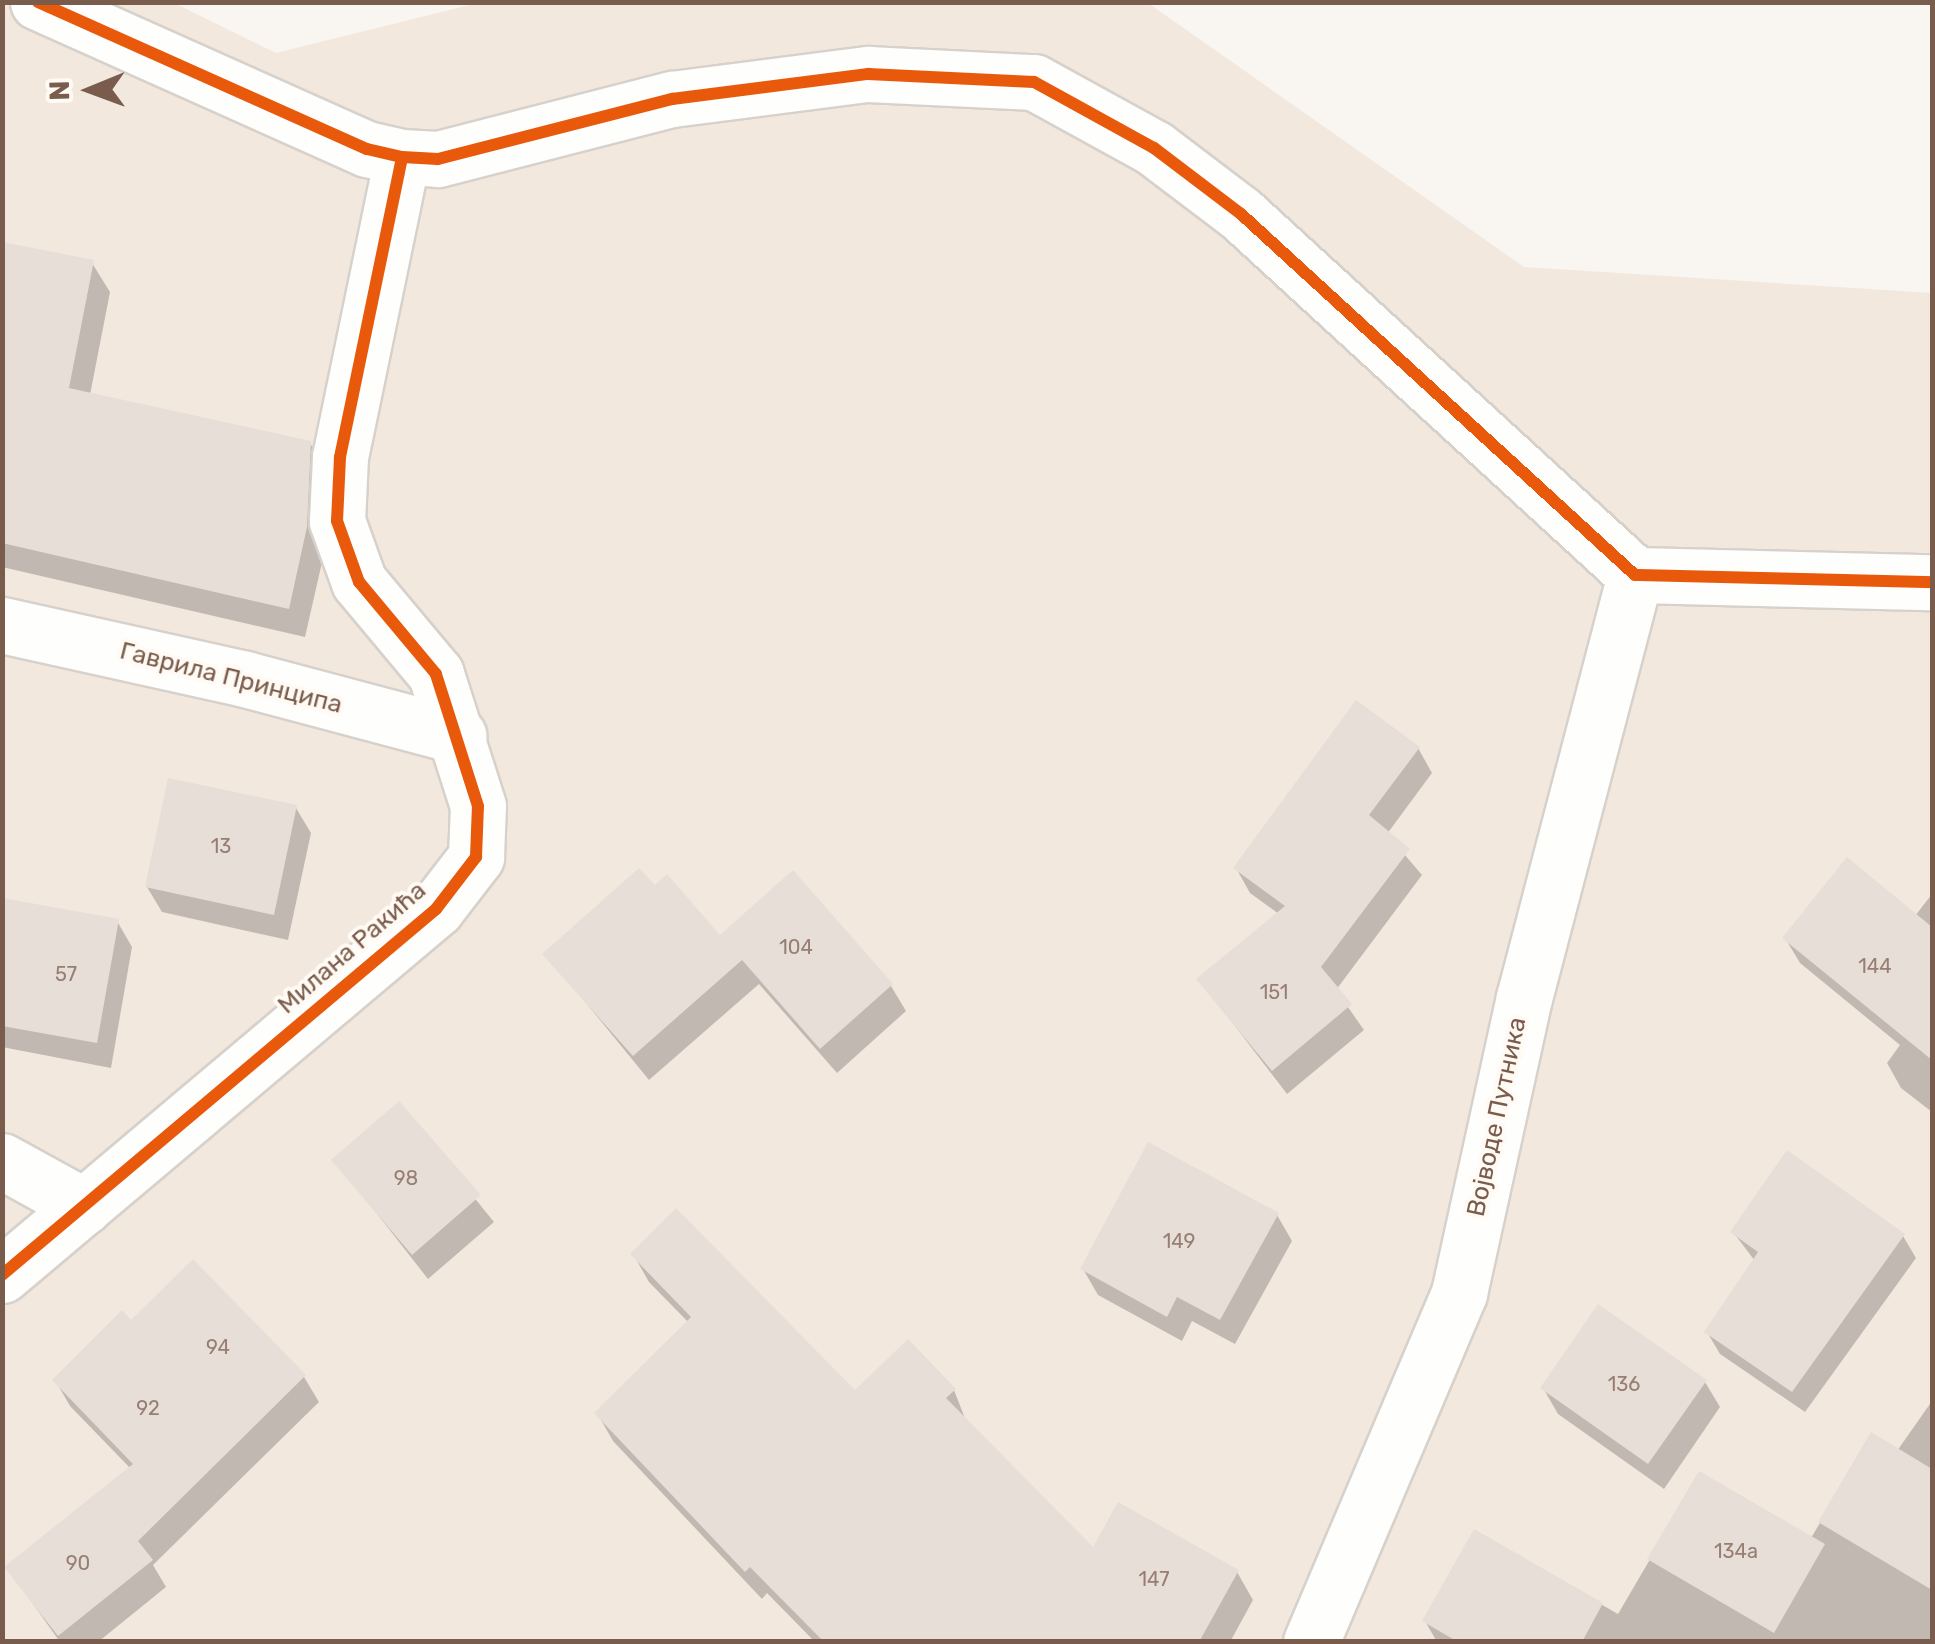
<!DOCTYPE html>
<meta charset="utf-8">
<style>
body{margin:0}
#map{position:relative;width:1935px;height:1644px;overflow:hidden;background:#f9f5f0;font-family:Rubik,sans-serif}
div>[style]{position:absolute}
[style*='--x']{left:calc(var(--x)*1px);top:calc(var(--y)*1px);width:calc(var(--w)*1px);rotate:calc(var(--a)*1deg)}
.residential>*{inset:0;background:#f2e8de}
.shadow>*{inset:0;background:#0003}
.building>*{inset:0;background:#e6ded7}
.roads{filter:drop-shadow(2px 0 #d7d1cb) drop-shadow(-2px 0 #d7d1cb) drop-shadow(0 2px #d7d1cb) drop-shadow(0 -2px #d7d1cb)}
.minor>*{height:55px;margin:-27.5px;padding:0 27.5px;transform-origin:27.5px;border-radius:27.5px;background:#fefefd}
.cycleway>*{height:12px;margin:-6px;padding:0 6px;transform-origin:6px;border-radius:6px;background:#e8590c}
span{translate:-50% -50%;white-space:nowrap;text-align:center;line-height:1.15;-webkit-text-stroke:8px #fffaf3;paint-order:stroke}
.number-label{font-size:20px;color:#977e72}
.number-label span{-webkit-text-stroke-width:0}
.street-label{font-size:25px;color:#7a5c4d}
.frame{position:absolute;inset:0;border:5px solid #7a5c4d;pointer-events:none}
.north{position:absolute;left:40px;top:40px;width:100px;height:100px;-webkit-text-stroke:8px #fffaf3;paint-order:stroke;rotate:269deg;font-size:28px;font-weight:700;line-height:40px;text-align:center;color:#7a5c4d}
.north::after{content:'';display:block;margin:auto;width:35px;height:45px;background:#7a5c4d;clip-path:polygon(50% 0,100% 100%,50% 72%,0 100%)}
</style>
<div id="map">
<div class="residential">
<i style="clip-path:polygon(482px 2px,1148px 3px,1524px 267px,1932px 293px,1932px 1641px,3px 1642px,3px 3px,174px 3px,276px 53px)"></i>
</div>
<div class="shadow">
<i style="clip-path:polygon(2px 245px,92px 263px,110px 292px,90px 395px,310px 443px,327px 473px,323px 558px,305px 637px,2px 567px)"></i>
<i style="clip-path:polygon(1418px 748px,1432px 773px,1387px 834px,1422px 875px,1336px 990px,1364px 1030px,1287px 1094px,1199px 979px,1279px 914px,1250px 893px,1236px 868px)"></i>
<i style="clip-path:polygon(296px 808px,311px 833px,288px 940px,162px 912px,147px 887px)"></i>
<i style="clip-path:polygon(1932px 894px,1932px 1112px,1901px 1088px,1887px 1063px,1900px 1045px,1800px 963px,1785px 938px,1915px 916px)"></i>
<i style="clip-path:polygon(2px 901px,117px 921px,132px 947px,111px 1068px,2px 1047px)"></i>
<i style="clip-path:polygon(729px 944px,891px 986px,906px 1011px,837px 1073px,759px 984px,649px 1080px,546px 954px)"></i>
<i style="clip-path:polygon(399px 1105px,494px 1222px,428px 1279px,335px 1160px)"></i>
<i style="clip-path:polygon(1277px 1215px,1292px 1241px,1235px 1344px,1192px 1321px,1182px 1341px,1098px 1295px,1083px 1269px)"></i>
<i style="clip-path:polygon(1733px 1232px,1903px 1236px,1916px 1258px,1805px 1412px,1720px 1354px,1707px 1332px,1755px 1261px)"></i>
<i style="clip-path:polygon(633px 1254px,855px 1394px,954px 1390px,966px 1421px,1093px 1551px,1237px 1572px,1253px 1600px,1230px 1642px,815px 1642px,767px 1593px,762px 1599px,613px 1441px,597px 1413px,689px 1323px,649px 1282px)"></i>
<i style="clip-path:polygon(304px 1377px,319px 1402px,153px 1565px,166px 1587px,98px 1642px,60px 1642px,7px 1567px,131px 1469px,70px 1406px,55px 1380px)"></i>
<i style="clip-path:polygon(1705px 1382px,1720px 1407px,1664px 1489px,1558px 1414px,1543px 1388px)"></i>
<i style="clip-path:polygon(1932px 1401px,1932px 1642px,1437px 1642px,1425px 1621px,1475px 1532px,1618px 1614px,1700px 1474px,1811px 1538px,1872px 1436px,1897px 1451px)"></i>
</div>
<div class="building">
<i style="clip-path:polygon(2px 242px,94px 260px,69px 388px,311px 441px,307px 527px,289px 609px,2px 543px)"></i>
<i style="clip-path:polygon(1356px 700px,1420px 747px,1369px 815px,1410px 849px,1321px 967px,1352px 1004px,1272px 1071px,1196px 979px,1285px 906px,1233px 868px)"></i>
<i style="clip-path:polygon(168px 778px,297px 805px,274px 915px,145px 887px)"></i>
<i style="clip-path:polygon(1847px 857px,1932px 927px,1932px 1060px,1782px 938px)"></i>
<i style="clip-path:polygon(639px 868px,655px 885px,667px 874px,732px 949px,720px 935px,793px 870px,893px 984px,820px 1049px,742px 960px,633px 1056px,542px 954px)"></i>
<i style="clip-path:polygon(2px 898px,119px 919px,97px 1043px,2px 1026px)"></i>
<i style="clip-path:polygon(399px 1101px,481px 1195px,412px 1255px,331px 1160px)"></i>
<i style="clip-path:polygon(1148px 1142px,1279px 1213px,1220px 1320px,1177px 1297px,1167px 1317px,1080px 1269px)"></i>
<i style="clip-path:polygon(1787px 1150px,1905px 1234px,1792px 1392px,1704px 1332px,1758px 1252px,1730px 1232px)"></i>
<i style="clip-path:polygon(676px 1208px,855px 1390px,908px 1339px,956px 1389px,946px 1398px,1093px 1547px,1118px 1502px,1239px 1570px,1199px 1642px,824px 1642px,750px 1567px,745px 1572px,594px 1413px,691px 1317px,630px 1254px)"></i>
<i style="clip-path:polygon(193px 1259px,306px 1375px,138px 1541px,153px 1560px,58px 1636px,4px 1567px,133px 1464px,52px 1380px,122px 1310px,131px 1320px)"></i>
<i style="clip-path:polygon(1598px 1304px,1707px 1380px,1648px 1464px,1540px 1388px)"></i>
<i style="clip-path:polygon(1871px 1432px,1932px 1469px,1932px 1590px,1818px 1522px)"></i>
<i style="clip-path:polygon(1699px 1471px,1825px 1544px,1774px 1633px,1647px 1559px)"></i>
<i style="clip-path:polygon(1474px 1529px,1603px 1603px,1582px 1642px,1458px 1642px,1422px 1621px)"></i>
</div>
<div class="roads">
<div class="minor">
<i style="--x:38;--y:2;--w:360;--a:24.1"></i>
<i style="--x:367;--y:149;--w:36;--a:13"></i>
<i style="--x:402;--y:157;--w:36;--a:3"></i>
<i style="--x:438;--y:159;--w:242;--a:-14.4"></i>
<i style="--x:672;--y:99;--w:198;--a:-7.3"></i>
<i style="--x:868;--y:74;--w:166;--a:2.8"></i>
<i style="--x:1034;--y:82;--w:137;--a:28.8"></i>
<i style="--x:1154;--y:148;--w:109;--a:37.2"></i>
<i style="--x:1241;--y:214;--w:534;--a:42.5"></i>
<i style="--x:1635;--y:575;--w:297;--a:1.4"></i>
<i style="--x:2;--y:625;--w:249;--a:12.5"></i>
<i style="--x:245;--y:679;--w:221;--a:14.9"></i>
<i style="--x:2;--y:1161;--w:94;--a:28.8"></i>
<i style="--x:2;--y:1275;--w:568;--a:-40.14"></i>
<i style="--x:436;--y:909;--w:66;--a:-52.4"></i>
<i style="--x:476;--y:857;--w:51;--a:-87.8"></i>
<i style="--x:478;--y:806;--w:139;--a:-107.7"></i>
<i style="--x:436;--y:674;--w:120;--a:-129.9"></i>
<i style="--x:359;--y:582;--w:65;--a:-109.8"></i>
<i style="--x:337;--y:521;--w:64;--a:-87.3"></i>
<i style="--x:340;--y:457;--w:306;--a:-78.3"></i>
<i style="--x:1311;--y:1642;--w:379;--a:-67"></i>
<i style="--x:1459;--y:1293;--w:302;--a:-77.6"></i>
<i style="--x:1524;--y:998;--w:437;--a:-75.3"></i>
</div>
</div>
<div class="cycleway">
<i style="--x:38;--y:2;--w:360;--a:24.1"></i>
<i style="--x:367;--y:149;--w:36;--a:13"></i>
<i style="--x:402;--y:157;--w:36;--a:3"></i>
<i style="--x:438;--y:159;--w:242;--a:-14.4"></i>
<i style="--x:672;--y:99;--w:198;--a:-7.3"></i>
<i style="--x:868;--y:74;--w:166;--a:2.8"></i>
<i style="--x:1034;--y:82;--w:137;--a:28.8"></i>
<i style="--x:1154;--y:148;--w:109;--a:37.2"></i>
<i style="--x:1241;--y:214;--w:534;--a:42.5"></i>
<i style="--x:1635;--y:575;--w:297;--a:1.4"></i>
<i style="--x:2;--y:1275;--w:568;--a:-40.14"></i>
<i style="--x:436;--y:909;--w:66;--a:-52.4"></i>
<i style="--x:476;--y:857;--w:51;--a:-87.8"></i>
<i style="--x:478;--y:806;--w:139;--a:-107.7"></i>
<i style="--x:436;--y:674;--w:120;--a:-129.9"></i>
<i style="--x:359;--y:582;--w:65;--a:-109.8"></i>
<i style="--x:337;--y:521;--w:64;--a:-87.3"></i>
<i style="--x:340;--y:457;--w:306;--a:-78.3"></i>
</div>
<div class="number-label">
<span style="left:221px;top:846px">13</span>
<span style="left:796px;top:947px">104</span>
<span style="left:1875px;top:966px">144</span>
<span style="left:66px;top:974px">57</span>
<span style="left:1274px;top:992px">151</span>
<span style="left:406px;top:1178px">98</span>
<span style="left:1179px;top:1241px">149</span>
<span style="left:218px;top:1347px">94</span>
<span style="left:1624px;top:1384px">136</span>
<span style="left:148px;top:1408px">92</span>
<span style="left:1736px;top:1551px">134a</span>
<span style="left:78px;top:1563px">90</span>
<span style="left:1154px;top:1579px">147</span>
</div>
<div class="street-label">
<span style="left:231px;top:678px;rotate:14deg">Гаврила Принципа</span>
<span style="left:352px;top:948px;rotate:-41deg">Милана Ракића</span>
<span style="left:1497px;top:1117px;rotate:-78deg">Војводе Путника</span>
</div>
<div class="frame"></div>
<div class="north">N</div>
</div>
